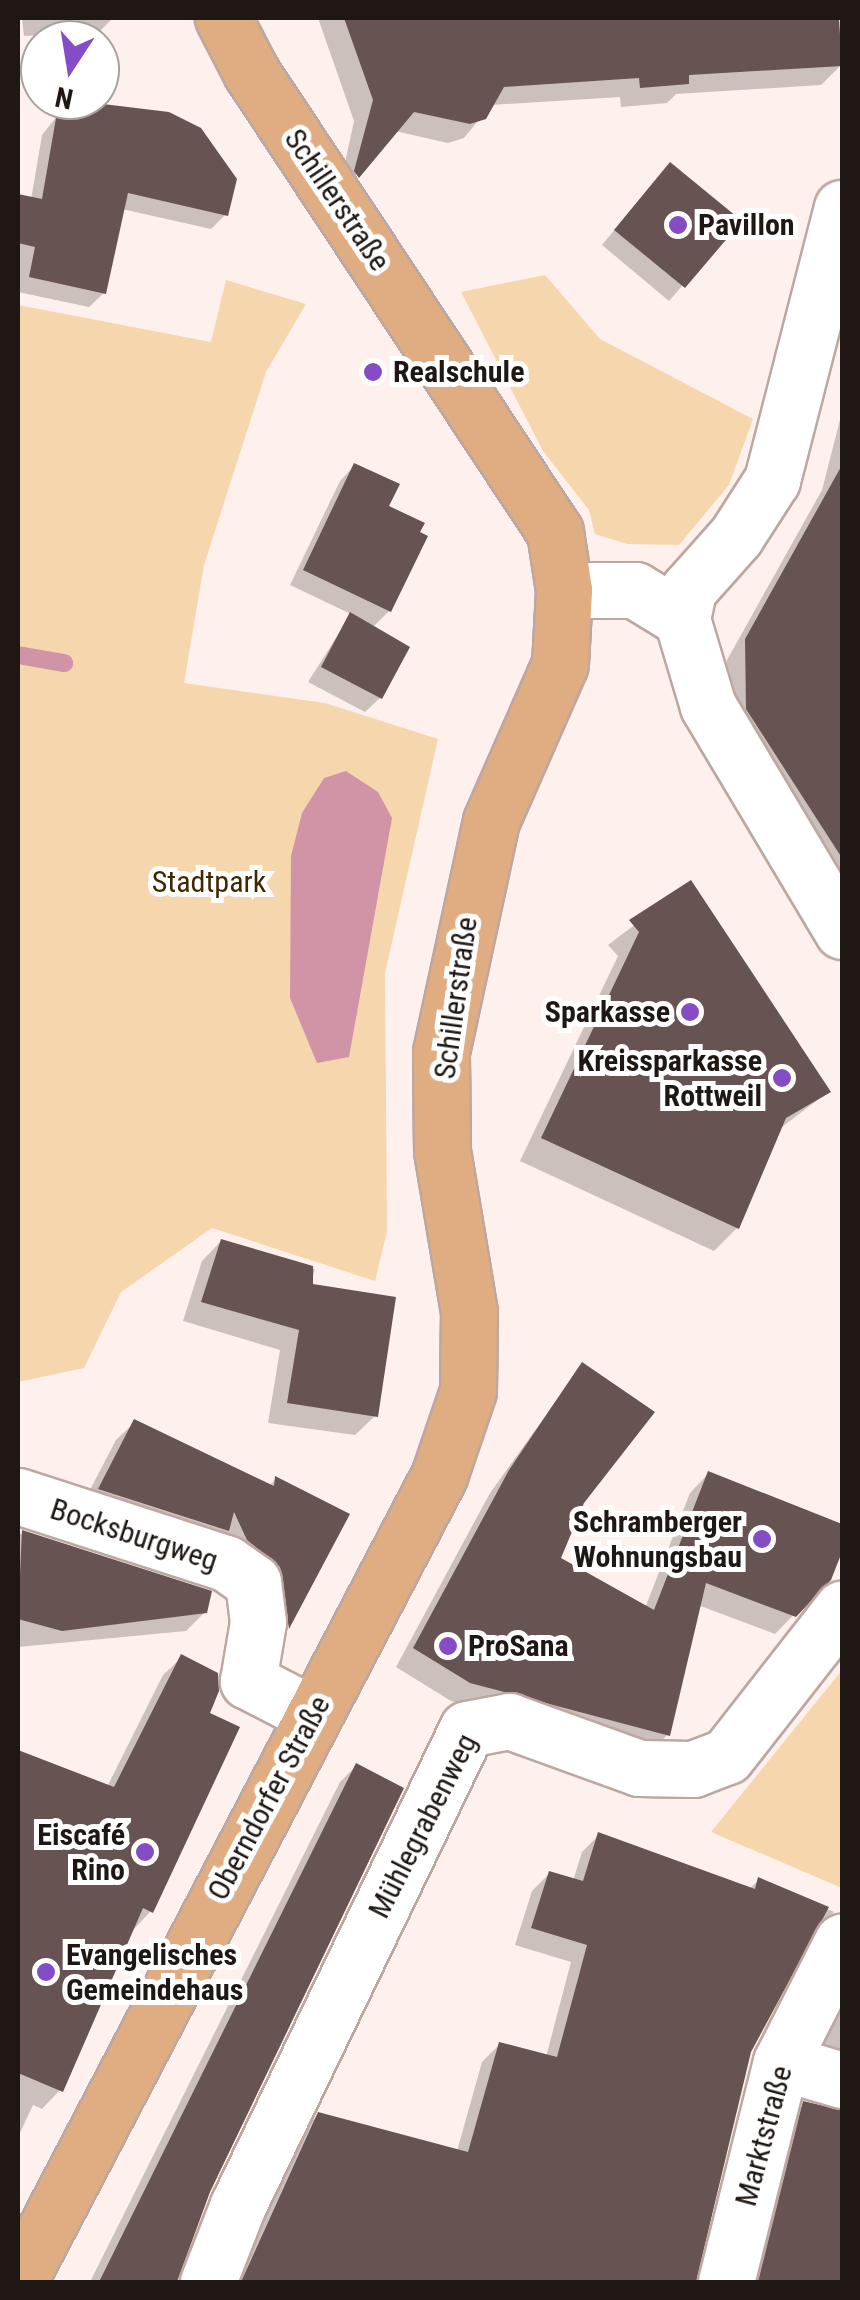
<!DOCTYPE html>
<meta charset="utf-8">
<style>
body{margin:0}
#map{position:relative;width:860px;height:2300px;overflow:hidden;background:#fef0ec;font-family:"Roboto Condensed",sans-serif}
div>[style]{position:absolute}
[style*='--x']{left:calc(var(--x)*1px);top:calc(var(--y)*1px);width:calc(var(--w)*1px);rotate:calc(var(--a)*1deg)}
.green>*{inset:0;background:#f6d7ad}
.water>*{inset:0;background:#d193a6}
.shadow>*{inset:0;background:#0003}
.stream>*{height:18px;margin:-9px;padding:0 9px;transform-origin:9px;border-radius:9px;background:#d193a6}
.building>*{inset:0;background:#685353}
.roads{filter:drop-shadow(2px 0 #bda7a1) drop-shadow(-2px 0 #bda7a1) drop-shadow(0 2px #bda7a1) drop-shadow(0 -2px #bda7a1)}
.minor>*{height:55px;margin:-27.5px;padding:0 27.5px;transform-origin:27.5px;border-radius:27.5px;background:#fff}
.major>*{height:55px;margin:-27.5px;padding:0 27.5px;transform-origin:27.5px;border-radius:27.5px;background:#e0ad82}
.dots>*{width:28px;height:28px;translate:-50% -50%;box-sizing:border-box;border:5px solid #fff;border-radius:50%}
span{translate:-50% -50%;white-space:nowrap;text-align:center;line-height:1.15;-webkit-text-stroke:10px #fff;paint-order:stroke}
.street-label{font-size:30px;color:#1e1714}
.poi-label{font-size:30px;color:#1e1714;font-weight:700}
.left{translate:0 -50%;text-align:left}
.right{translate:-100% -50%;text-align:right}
.park-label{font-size:30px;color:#402800}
.frame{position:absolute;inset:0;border:20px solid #1e1714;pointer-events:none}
.north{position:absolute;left:20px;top:20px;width:100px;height:100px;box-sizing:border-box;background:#fff;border:2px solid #a5a2a1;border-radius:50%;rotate:192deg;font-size:28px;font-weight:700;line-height:40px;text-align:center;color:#1e1714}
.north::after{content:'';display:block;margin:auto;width:35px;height:45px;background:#844dc5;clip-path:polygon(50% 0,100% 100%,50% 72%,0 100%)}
</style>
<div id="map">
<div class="green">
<i style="clip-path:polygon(545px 275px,600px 339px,753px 419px,729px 485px,679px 545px,627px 544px,595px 534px,589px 510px,543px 451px,461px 292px)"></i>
<i style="clip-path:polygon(226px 280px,306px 304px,266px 372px,204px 565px,184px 683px,325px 703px,438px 739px,385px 973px,387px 1231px,375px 1281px,212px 1228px,121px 1292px,84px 1368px,18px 1382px,18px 305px,211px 342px)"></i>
<i style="clip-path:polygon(842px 1670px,842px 1888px,711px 1832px)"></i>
</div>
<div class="water">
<i style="clip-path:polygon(346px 771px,378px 792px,392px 818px,349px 1057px,317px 1063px,290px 998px,291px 856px,302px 813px,324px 778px)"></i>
</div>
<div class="shadow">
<i style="clip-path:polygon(22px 18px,113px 18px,99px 32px,24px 36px)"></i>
<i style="clip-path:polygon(318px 18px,837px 18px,841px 65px,821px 85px,676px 94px,667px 103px,621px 107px,620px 97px,491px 105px,464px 138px,448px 143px,395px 131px,338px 195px,354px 121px)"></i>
<i style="clip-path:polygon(70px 100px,168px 114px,226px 214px,211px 229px,122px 209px,104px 293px,89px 307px,18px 292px,18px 197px,31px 200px,42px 135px)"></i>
<i style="clip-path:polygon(656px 180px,738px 221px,669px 301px,602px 245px)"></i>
<i style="clip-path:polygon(842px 412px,842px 904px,728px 728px,727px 660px,822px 490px)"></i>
<i style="clip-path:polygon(354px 466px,386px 507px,389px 611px,372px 628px,380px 698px,365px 712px,308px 682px,351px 614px,290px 585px,340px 481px)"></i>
<i style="clip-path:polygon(690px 883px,828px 1092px,778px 1130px,737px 1228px,714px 1251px,520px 1161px,618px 956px,608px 945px)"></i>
<i style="clip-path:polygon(221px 1241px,315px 1269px,310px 1287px,375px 1416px,355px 1435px,268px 1423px,280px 1350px,183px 1321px,202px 1261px)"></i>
<i style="clip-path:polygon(582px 1365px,582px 1502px,557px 1559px,645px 1608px,690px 1493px,708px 1474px,842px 1527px,829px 1578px,775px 1634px,698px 1605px,668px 1734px,650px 1753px,451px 1701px,396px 1667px,490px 1493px)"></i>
<i style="clip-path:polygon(135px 1422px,268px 1487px,276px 1479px,347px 1515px,287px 1627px,271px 1643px,262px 1585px,81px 1507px,116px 1440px)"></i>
<i style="clip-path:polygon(18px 1533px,210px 1594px,205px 1612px,186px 1631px,18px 1647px)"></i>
<i style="clip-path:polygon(182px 1657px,207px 1714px,151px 1911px,133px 1930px,60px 2090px,42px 2109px,33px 2105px,18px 2137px,18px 1753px,107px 1787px,163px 1675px)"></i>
<i style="clip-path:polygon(356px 1766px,176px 2270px,178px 2282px,90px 2282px,340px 1782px)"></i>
<i style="clip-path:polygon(599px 1835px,749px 1889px,759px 1880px,834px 1912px,818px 1928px,751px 2047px,696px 2282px,232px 2282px,301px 2132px,318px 2115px,457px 2151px,482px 2062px,499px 2045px,546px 2057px,571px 1962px,515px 1945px,532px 1891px,549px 1874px,573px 1881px,582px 1852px)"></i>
<i style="clip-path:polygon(842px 1997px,842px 2073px,811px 2060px)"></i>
<i style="clip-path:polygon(804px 2104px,842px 2112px,842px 2282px,743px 2282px,787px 2121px)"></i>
</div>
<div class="stream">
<i style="--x:18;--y:655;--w:47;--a:9.9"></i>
</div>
<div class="building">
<i style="clip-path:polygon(344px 18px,839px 18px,842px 66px,689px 75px,689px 84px,640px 88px,639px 78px,504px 87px,486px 119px,470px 124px,414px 112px,359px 178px,354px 171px,373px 100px)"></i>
<i style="clip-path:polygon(70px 100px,169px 112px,201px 128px,237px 179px,228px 216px,128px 193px,106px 294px,29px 277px,35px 247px,18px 243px,18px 194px,42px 199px,56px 118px,67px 119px)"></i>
<i style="clip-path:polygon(670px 162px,742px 221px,685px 288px,614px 230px)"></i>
<i style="clip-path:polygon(354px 463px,400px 484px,389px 506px,425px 523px,420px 532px,428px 536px,391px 612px,303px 570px)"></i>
<i style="clip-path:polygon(842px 465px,842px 858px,746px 709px,745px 639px)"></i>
<i style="clip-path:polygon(350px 612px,410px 647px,382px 699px,321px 667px)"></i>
<i style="clip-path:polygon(691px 880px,831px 1092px,786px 1118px,739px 1229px,541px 1138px,639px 932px,629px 920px)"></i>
<i style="clip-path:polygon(221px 1239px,313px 1266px,313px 1284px,396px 1297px,378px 1417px,287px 1403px,299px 1330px,201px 1302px)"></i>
<i style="clip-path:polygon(582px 1362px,655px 1412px,584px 1503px,561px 1558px,654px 1610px,708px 1471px,842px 1524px,842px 1552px,831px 1580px,796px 1617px,706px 1583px,670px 1736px,470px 1683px,413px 1648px,509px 1470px)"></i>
<i style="clip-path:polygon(134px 1419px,274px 1486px,275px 1476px,350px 1514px,289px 1629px,280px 1567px,247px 1540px,234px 1512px,229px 1531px,98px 1489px)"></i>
<i style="clip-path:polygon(22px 1530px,212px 1591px,207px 1613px,62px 1631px,18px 1619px)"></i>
<i style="clip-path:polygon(181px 1654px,218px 1673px,219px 1691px,210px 1713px,240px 1727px,153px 1913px,143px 1908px,63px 2092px,18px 2073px,18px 1750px,114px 1787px)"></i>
<i style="clip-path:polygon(356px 1763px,404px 1788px,210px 2192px,177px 2282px,99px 2282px)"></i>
<i style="clip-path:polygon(598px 1832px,755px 1889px,758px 1877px,829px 1907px,751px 2052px,696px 2282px,241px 2282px,318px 2112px,468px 2152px,499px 2042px,557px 2057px,587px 1945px,531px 1928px,549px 1871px,583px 1881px)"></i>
<i style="clip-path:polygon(803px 2101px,842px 2110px,842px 2282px,758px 2282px)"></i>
</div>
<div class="roads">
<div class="minor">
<i style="--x:564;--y:590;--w:71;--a:0"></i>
<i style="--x:635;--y:590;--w:55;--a:31.7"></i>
<i style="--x:682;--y:619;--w:91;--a:73.4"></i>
<i style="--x:708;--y:706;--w:262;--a:59.2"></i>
<i style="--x:682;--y:619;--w:30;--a:-78"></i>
<i style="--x:688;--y:590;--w:72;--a:-48.4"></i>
<i style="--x:736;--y:536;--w:67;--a:-57.3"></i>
<i style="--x:772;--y:480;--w:281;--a:-75.6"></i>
<i style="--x:18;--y:1496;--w:219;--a:17.9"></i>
<i style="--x:226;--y:1563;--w:33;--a:35"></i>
<i style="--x:253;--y:1582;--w:40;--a:82.9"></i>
<i style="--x:258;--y:1622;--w:60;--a:99.6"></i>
<i style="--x:248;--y:1681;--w:72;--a:27.3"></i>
<i style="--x:781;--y:2062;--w:64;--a:16.4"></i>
<i style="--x:208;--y:2282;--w:83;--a:-68.7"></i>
<i style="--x:238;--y:2205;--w:528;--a:-64.31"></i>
<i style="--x:467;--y:1729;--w:43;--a:-10.8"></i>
<i style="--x:509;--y:1721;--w:138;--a:19.9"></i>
<i style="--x:639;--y:1768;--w:54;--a:1.1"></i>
<i style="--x:693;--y:1769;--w:36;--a:-21"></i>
<i style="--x:727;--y:1756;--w:187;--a:-52"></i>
<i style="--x:726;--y:2282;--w:227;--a:-76"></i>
<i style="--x:781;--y:2062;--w:135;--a:-63.1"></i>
</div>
<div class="major">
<i style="--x:18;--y:2282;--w:909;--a:-62.42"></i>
<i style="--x:439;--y:1476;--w:90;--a:-71.2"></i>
<i style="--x:468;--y:1391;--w:79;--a:-89.3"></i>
<i style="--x:469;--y:1312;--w:163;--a:-99.5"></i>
<i style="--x:442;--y:1151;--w:99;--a:-90.6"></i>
<i style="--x:441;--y:1052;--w:236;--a:-77.8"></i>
<i style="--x:491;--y:821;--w:171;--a:-66.3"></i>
<i style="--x:560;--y:664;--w:74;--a:-86.9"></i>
<i style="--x:564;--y:590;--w:59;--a:-98.8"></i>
<i style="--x:555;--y:532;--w:551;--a:-123.46"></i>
<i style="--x:251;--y:72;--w:61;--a:-117.4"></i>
</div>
</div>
<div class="dots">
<i style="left:678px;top:225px;background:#844dc5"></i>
<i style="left:373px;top:372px;background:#844dc5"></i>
<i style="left:690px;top:1012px;background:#844dc5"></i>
<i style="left:782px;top:1078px;background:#844dc5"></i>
<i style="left:762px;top:1539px;background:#844dc5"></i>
<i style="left:448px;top:1646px;background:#844dc5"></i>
<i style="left:145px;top:1852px;background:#844dc5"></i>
<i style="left:46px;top:1972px;background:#844dc5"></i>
</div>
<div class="street-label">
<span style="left:337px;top:200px;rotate:56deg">Schillerstraße</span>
<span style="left:456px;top:998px;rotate:-82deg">Schillerstraße</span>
<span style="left:134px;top:1535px;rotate:18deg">Bocksburgweg</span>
<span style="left:269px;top:1798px;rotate:-62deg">Oberndorfer Straße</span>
<span style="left:423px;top:1826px;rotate:-63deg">Mühlegrabenweg</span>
<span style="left:764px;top:2136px;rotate:-75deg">Marktstraße</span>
</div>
<div class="poi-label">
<span class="left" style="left:698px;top:225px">Pavillon</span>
<span class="left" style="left:393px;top:372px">Realschule</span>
<span class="right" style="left:670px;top:1012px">Sparkasse</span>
<span class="right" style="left:762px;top:1078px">Kreissparkasse<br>Rottweil</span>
<span class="right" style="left:742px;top:1539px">Schramberger<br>Wohnungsbau</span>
<span class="left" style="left:468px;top:1646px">ProSana</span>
<span class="right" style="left:125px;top:1852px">Eiscafé<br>Rino</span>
<span class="left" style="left:66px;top:1972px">Evangelisches<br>Gemeindehaus</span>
</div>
<div class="park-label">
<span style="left:209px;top:882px">Stadtpark</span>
</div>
<div class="frame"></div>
<div class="north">N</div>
</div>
